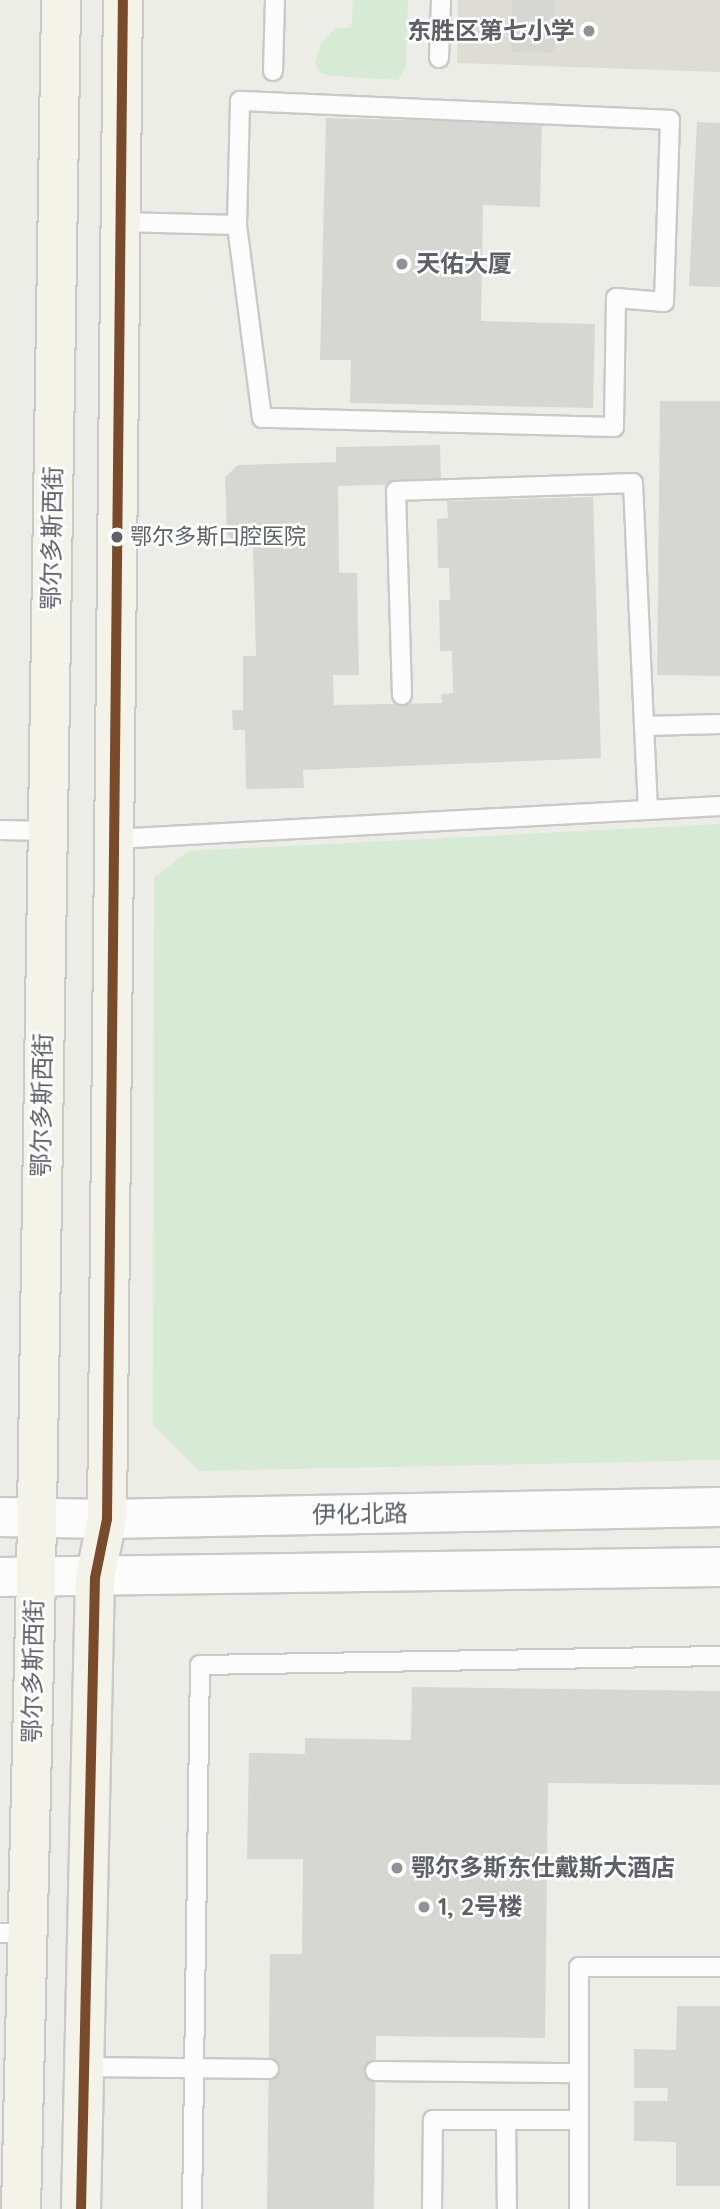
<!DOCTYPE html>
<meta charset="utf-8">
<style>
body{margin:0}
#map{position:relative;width:720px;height:2209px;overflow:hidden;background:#edede8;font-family:Quicksand,"Noto Sans SC",sans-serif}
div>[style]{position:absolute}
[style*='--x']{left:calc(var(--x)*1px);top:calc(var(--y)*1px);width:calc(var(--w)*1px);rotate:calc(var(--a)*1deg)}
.education>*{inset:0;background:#ddddd6}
.green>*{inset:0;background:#d6ead6}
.building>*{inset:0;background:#d6d6d3}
.roads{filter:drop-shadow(2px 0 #c9c9c9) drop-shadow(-2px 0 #c9c9c9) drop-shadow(0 2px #c9c9c9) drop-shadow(0 -2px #c9c9c9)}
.lane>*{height:18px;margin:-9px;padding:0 9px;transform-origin:9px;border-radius:9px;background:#fcfcfc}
.secondary>*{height:38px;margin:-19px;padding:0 19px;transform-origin:19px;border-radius:19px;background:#fcfcfc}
.primary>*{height:38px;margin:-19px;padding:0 19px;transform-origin:19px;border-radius:19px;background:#f3f3e9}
.bus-1>*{height:10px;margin:-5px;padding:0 5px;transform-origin:5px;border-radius:5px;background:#7a4b2a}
.dots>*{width:19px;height:19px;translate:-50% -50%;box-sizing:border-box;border:4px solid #fff;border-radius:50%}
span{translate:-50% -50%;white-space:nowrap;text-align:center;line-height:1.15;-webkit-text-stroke:5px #fff;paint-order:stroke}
.bus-label{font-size:22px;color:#5d6066}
.left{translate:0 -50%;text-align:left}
.poi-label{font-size:24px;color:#5d6066;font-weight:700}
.right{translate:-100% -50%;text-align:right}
.street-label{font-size:24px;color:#5d6066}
</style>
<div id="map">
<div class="education">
<i style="clip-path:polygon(458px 0,720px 0,720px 72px,457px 63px)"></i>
</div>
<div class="green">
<i style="clip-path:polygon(353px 0,408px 0,406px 68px,398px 80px,331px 76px,319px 72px,315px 62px,322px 42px,335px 28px,349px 28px,352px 24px)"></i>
<i style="clip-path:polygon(720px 824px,720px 1460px,199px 1471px,153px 1425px,154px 878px,188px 851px)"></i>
</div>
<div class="building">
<i style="clip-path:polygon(512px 0,555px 0,554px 53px,511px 52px)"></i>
<i style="clip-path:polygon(326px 118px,542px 123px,540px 207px,483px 205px,481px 321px,595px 324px,593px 408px,350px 403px,351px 360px,320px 360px)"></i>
<i style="clip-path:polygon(697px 122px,720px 123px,720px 287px,689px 286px)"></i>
<i style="clip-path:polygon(660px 401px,720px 401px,720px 676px,657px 675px)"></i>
<i style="clip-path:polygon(440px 445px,441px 483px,338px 486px,339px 573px,357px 573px,359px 675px,333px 675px,334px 705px,442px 703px,441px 694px,453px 693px,452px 651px,440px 651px,439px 600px,450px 600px,449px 568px,438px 568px,437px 519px,448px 518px,447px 501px,593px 497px,601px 758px,303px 770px,304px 788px,246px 789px,245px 730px,233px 730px,232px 710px,243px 710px,243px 656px,256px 656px,253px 548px,240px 548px,227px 534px,225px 477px,238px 465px,336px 462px,336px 447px)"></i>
<i style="clip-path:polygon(412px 1687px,720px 1691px,720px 1785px,548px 1783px,545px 2038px,376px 2036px,374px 2209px,267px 2209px,270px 1954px,302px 1954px,303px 1859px,247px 1859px,249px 1753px,305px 1754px,305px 1738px,411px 1740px)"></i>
<i style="clip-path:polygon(677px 2006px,720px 2006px,720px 2186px,676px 2186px,676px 2142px,634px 2141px,634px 2101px,667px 2101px,668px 2088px,634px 2088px,634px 2049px,676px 2050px)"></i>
</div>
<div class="roads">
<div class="lane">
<i style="--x:439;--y:58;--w:58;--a:-88"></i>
<i style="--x:273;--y:71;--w:71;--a:-88.4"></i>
<i style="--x:120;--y:222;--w:117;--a:1.5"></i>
<i style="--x:237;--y:225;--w:124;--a:-88.6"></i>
<i style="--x:240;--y:101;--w:430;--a:2.5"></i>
<i style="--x:670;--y:120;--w:182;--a:91.9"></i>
<i style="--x:664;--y:302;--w:48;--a:-175.2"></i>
<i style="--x:616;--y:298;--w:129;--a:90.9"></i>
<i style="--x:614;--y:427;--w:352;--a:-178.5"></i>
<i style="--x:262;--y:418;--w:195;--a:-97.4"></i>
<i style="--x:402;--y:695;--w:204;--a:-91.7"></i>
<i style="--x:396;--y:491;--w:237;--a:-1.9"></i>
<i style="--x:633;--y:483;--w:243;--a:87.4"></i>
<i style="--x:648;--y:810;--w:84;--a:-92.7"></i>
<i style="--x:644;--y:726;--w:76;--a:-1.5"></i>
<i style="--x:0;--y:830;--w:47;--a:1.2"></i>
<i style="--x:114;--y:839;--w:607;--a:-3.12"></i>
<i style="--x:0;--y:1933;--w:27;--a:0"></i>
<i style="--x:84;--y:2067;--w:185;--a:0.6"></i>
<i style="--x:375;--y:2071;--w:203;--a:0.6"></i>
<i style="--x:506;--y:2120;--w:89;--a:89.4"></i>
<i style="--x:192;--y:2209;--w:544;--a:-89.16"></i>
<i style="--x:200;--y:1665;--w:520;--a:-0.99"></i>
<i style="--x:432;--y:2209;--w:89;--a:-89.4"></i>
<i style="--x:433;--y:2120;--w:145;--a:0"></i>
<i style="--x:579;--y:2209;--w:242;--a:-90"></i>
<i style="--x:579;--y:1967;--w:141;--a:0"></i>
</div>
<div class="secondary">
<i style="--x:0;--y:1517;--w:107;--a:1.1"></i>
<i style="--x:107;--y:1519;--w:613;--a:-1.12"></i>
<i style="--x:0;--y:1577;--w:720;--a:-0.8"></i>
</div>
<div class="primary">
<i style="--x:21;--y:2209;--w:632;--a:-88.64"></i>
<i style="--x:36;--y:1577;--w:1577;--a:-89.09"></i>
<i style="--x:81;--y:2209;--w:631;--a:-88.73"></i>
<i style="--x:95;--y:1578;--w:60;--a:-78.5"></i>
<i style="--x:107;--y:1519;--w:1519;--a:-89.4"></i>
</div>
</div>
<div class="bus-1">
<i style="--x:81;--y:2209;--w:631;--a:-88.73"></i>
<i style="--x:95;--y:1578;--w:60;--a:-78.5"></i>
<i style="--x:107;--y:1519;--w:1519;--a:-89.4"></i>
</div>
<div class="dots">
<i style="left:589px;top:31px;background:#8f9194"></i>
<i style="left:402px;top:264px;background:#8f9194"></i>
<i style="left:117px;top:537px;background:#5d6066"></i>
<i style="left:397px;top:1868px;background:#8f9194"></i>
<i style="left:424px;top:1907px;background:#8f9194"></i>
</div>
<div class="bus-label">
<span class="left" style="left:130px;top:537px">鄂尔多斯口腔医院</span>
</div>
<div class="poi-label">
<span class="right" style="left:575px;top:31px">东胜区第七小学</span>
<span class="left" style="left:416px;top:264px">天佑大厦</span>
<span class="left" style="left:411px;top:1868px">鄂尔多斯东仕戴斯大酒店</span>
<span class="left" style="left:438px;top:1907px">1, 2号楼</span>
</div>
<div class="street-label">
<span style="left:52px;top:538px;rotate:-89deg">鄂尔多斯西街</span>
<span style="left:42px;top:1105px;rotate:-89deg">鄂尔多斯西街</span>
<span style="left:360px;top:1514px;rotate:-1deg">伊化北路</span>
<span style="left:33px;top:1671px;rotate:-89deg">鄂尔多斯西街</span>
</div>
</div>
